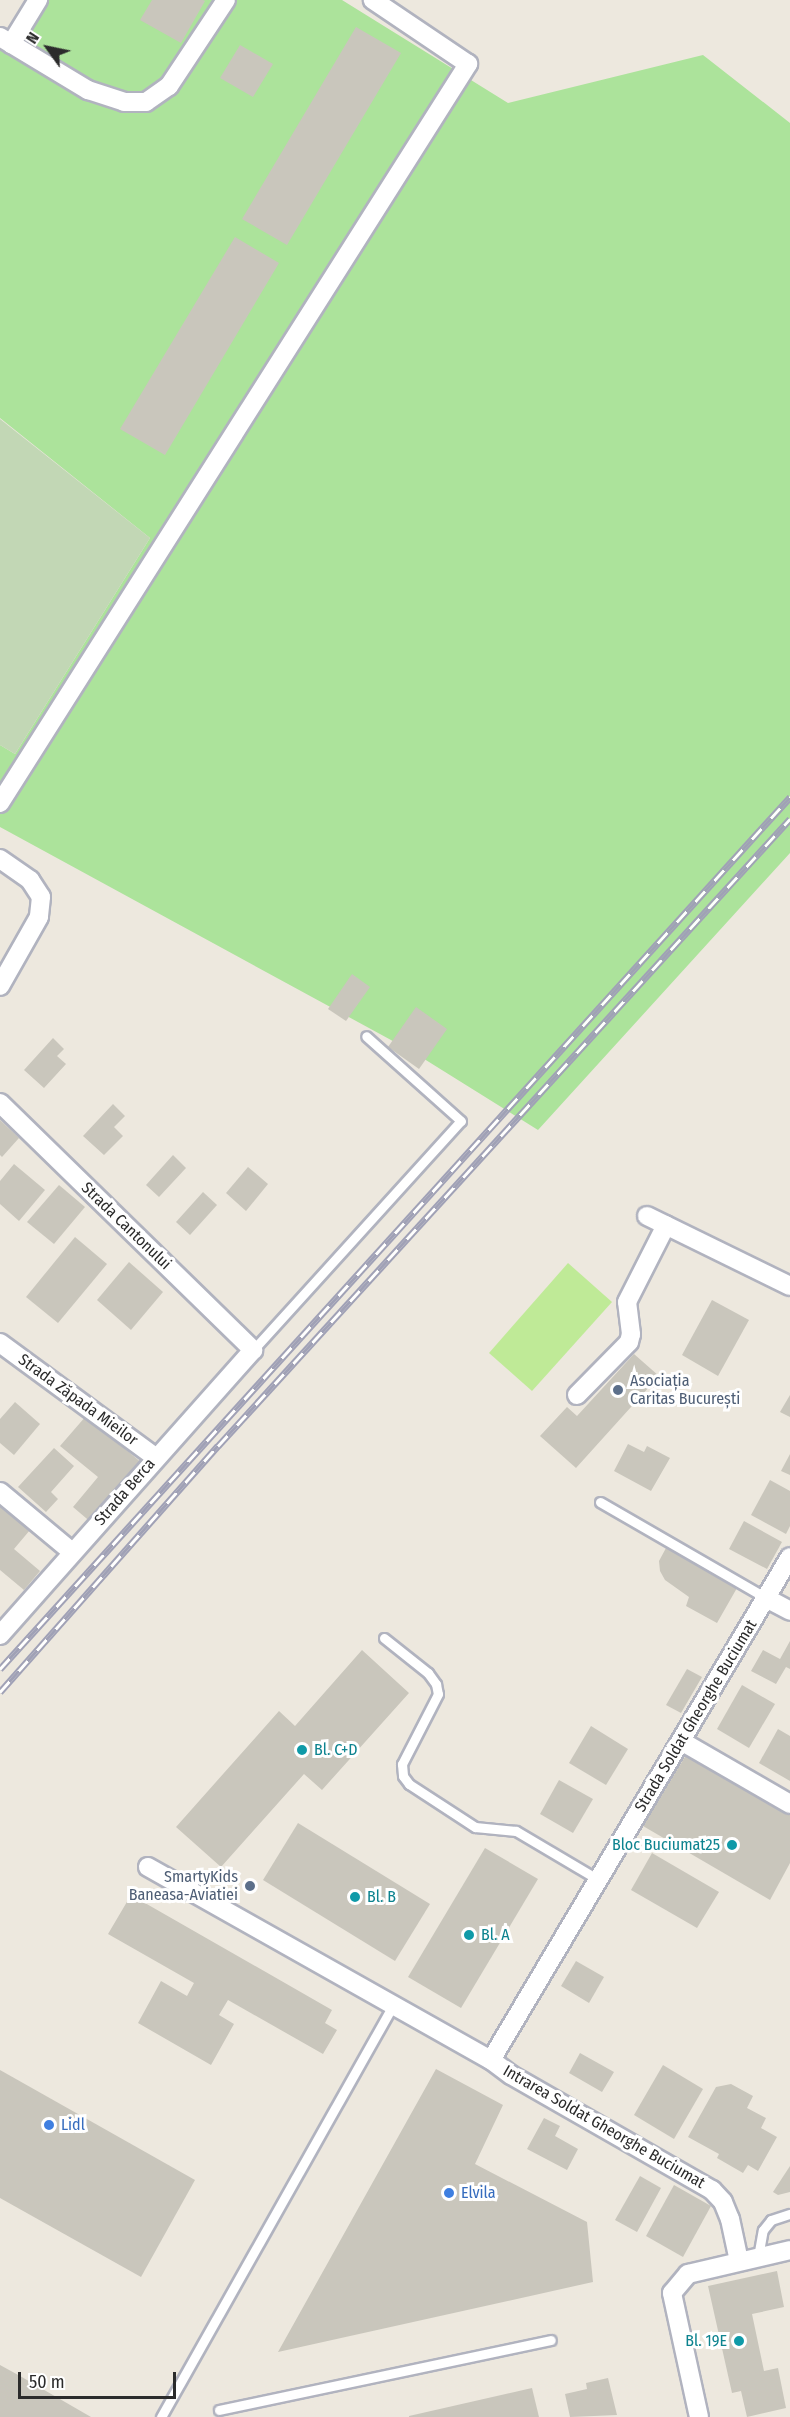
<!DOCTYPE html>
<meta charset="utf-8">
<style>
body{margin:0}
#map{position:relative;width:790px;height:2417px;overflow:hidden;background:#ede8de;font-family:"Fira Sans Condensed",sans-serif}
div>[style]{position:absolute}
[style*='--x']{left:calc(var(--x)*1px);top:calc(var(--y)*1px);width:calc(var(--w)*1px);rotate:calc(var(--a)*1deg)}
.green>*{inset:0;background:#ace39b}
.cemetery>*{inset:0;background:#c2d7b5}
.pitch>*{inset:0;background:#bfea97}
.building>*{inset:0;background:#c9c6bc}
.roads{filter:drop-shadow(2px 0 #b1b3bf) drop-shadow(-2px 0 #b1b3bf) drop-shadow(0 2px #b1b3bf) drop-shadow(0 -2px #b1b3bf)}
.lane>*{height:9px;margin:-4.5px;padding:0 4.5px;transform-origin:4.5px;border-radius:4.5px;background:#fff}
.street>*{height:18px;margin:-9px;padding:0 9px;transform-origin:9px;border-radius:9px;background:#fff}
.rail>*{height:7px;margin-top:-3.5px;transform-origin:0;background:repeating-linear-gradient(90deg,#fff 0 14px,#a0a1b6 0 28px);box-sizing:border-box;border-block:2px solid #a0a1b6}
.dots>*{width:16px;height:16px;translate:-50% -50%;box-sizing:border-box;border:3px solid #fff;border-radius:50%}
span{translate:-50% -50%;white-space:nowrap;text-align:center;line-height:1.15;-webkit-text-stroke:6px #fff;paint-order:stroke}
.street-label{font-size:16px;color:#2b2b2b}
.service-label{font-size:16px;color:#4e5e75}
.left{translate:0 -50%;text-align:left}
.right{translate:-100% -50%;text-align:right}
.culture-label{font-size:16px;color:#0d838f}
.shop-label{font-size:16px;color:#366cbe}
.north{position:absolute;left:18px;top:18px;width:60px;height:60px;-webkit-text-stroke:4px #fff;paint-order:stroke;rotate:303deg;font-size:16px;font-weight:700;line-height:24px;text-align:center;color:#2b2b2b}
.north::after{content:'';display:block;margin:auto;width:21px;height:27px;background:#2b2b2b;clip-path:polygon(50% 0,100% 100%,50% 72%,0 100%)}
.scale{position:absolute;left:18px;top:2372px;width:158px;height:27px;box-sizing:border-box;border:3px solid #2b2b2b;border-top:0;padding-left:8px;font-size:18px;line-height:21px;white-space:nowrap;color:#2b2b2b;-webkit-text-stroke:4px #fff;paint-order:stroke}
</style>
<div id="map">
<div class="green">
<i style="clip-path:polygon(48px 0,342px 0,508px 103px,703px 55px,790px 123px,790px 853px,538px 1130px,413px 1052px,0 827px,0 745px,15px 754px,150px 538px,0 418px,0 46px,15px 55px)"></i>
</div>
<div class="cemetery">
<i style="clip-path:polygon(0 419px,150px 538px,15px 754px,0 745px)"></i>
</div>
<div class="pitch">
<i style="clip-path:polygon(568px 1263px,612px 1302px,532px 1391px,489px 1353px)"></i>
</div>
<div class="building">
<i style="clip-path:polygon(152px 0,203px 0,205px 1px,181px 43px,140px 20px)"></i>
<i style="clip-path:polygon(356px 27px,401px 53px,287px 245px,242px 219px)"></i>
<i style="clip-path:polygon(240px 45px,273px 64px,253px 97px,220px 78px)"></i>
<i style="clip-path:polygon(235px 237px,279px 263px,165px 455px,120px 429px)"></i>
<i style="clip-path:polygon(352px 974px,370px 987px,346px 1021px,328px 1009px)"></i>
<i style="clip-path:polygon(416px 1007px,447px 1029px,419px 1069px,388px 1047px)"></i>
<i style="clip-path:polygon(53px 1038px,64px 1049px,57px 1056px,66px 1064px,44px 1088px,24px 1070px)"></i>
<i style="clip-path:polygon(113px 1104px,125px 1116px,114px 1127px,123px 1136px,104px 1155px,83px 1136px)"></i>
<i style="clip-path:polygon(0 1120px,19px 1138px,2px 1157px,0 1155px)"></i>
<i style="clip-path:polygon(173px 1155px,186px 1168px,159px 1197px,146px 1185px)"></i>
<i style="clip-path:polygon(14px 1164px,45px 1190px,19px 1221px,0 1204px,0 1181px)"></i>
<i style="clip-path:polygon(248px 1167px,268px 1184px,246px 1211px,226px 1193px)"></i>
<i style="clip-path:polygon(59px 1185px,85px 1207px,54px 1244px,27px 1222px)"></i>
<i style="clip-path:polygon(203px 1192px,217px 1205px,190px 1235px,176px 1222px)"></i>
<i style="clip-path:polygon(75px 1237px,107px 1264px,58px 1323px,26px 1297px)"></i>
<i style="clip-path:polygon(129px 1262px,163px 1292px,131px 1330px,97px 1300px)"></i>
<i style="clip-path:polygon(712px 1300px,749px 1320px,718px 1376px,682px 1355px)"></i>
<i style="clip-path:polygon(634px 1354px,659px 1376px,576px 1468px,540px 1436px,567px 1407px,577px 1416px)"></i>
<i style="clip-path:polygon(790px 1395px,790px 1417px,780px 1412px)"></i>
<i style="clip-path:polygon(15px 1402px,40px 1424px,14px 1455px,0 1443px,0 1419px)"></i>
<i style="clip-path:polygon(86px 1416px,143px 1464px,93px 1524px,73px 1507px,98px 1477px,60px 1446px)"></i>
<i style="clip-path:polygon(628px 1444px,644px 1452px,647px 1446px,670px 1458px,651px 1491px,614px 1471px)"></i>
<i style="clip-path:polygon(54px 1448px,74px 1466px,51px 1492px,58px 1499px,46px 1512px,18px 1487px)"></i>
<i style="clip-path:polygon(790px 1454px,790px 1475px,781px 1471px)"></i>
<i style="clip-path:polygon(770px 1480px,790px 1491px,790px 1526px,786px 1534px,751px 1515px)"></i>
<i style="clip-path:polygon(0 1505px,30px 1530px,14px 1549px,40px 1571px,24px 1590px,0 1570px)"></i>
<i style="clip-path:polygon(744px 1521px,782px 1542px,767px 1569px,729px 1549px)"></i>
<i style="clip-path:polygon(666px 1548px,737px 1588px,717px 1623px,686px 1606px,689px 1597px,665px 1580px,660px 1571px,659px 1561px)"></i>
<i style="clip-path:polygon(790px 1641px,790px 1669px,786px 1667px,776px 1684px,751px 1671px,763px 1650px,780px 1659px)"></i>
<i style="clip-path:polygon(362px 1650px,409px 1693px,322px 1790px,304px 1774px,221px 1867px,176px 1827px,279px 1711px,295px 1726px)"></i>
<i style="clip-path:polygon(687px 1669px,702px 1677px,681px 1713px,666px 1705px)"></i>
<i style="clip-path:polygon(742px 1685px,775px 1704px,749px 1748px,717px 1729px)"></i>
<i style="clip-path:polygon(591px 1726px,628px 1749px,606px 1785px,569px 1763px)"></i>
<i style="clip-path:polygon(778px 1729px,790px 1736px,790px 1781px,759px 1763px)"></i>
<i style="clip-path:polygon(686px 1755px,790px 1813px,790px 1863px,770px 1900px,643px 1826px)"></i>
<i style="clip-path:polygon(559px 1780px,593px 1799px,573px 1833px,540px 1814px)"></i>
<i style="clip-path:polygon(298px 1823px,430px 1904px,395px 1961px,263px 1880px)"></i>
<i style="clip-path:polygon(485px 1848px,538px 1879px,461px 2008px,408px 1977px)"></i>
<i style="clip-path:polygon(652px 1853px,719px 1892px,697px 1928px,631px 1890px)"></i>
<i style="clip-path:polygon(131px 1895px,332px 2010px,325px 2023px,337px 2030px,323px 2054px,228px 2000px,219px 2015px,234px 2024px,211px 2065px,138px 2023px,161px 1981px,187px 1996px,194px 1983px,108px 1934px)"></i>
<i style="clip-path:polygon(576px 1961px,604px 1977px,589px 2003px,561px 1986px)"></i>
<i style="clip-path:polygon(580px 2053px,614px 2072px,602px 2092px,569px 2073px)"></i>
<i style="clip-path:polygon(663px 2065px,703px 2089px,674px 2139px,634px 2115px)"></i>
<i style="clip-path:polygon(436px 2069px,503px 2105px,475px 2164px,587px 2222px,593px 2282px,278px 2352px)"></i>
<i style="clip-path:polygon(0 2070px,195px 2180px,141px 2277px,0 2198px)"></i>
<i style="clip-path:polygon(731px 2084px,753px 2096px,747px 2108px,766px 2118px,761px 2128px,777px 2137px,758px 2171px,748px 2165px,743px 2173px,717px 2158px,719px 2154px,688px 2137px,716px 2087px)"></i>
<i style="clip-path:polygon(544px 2118px,560px 2126px,555px 2136px,578px 2149px,567px 2170px,527px 2149px)"></i>
<i style="clip-path:polygon(790px 2166px,790px 2192px,778px 2195px,773px 2192px)"></i>
<i style="clip-path:polygon(640px 2176px,661px 2188px,637px 2232px,615px 2220px)"></i>
<i style="clip-path:polygon(674px 2185px,711px 2206px,683px 2257px,646px 2236px)"></i>
<i style="clip-path:polygon(777px 2271px,784px 2307px,752px 2314px,764px 2371px,778px 2368px,786px 2408px,747px 2417px,741px 2391px,732px 2393px,708px 2286px)"></i>
<i style="clip-path:polygon(0 2365px,20px 2376px,91px 2417px,0 2417px)"></i>
<i style="clip-path:polygon(608px 2378px,617px 2415px,570px 2417px,565px 2394px,587px 2389px,586px 2383px)"></i>
<i style="clip-path:polygon(532px 2388px,539px 2417px,409px 2417px,409px 2416px)"></i>
</div>
<div class="roads">
<div class="lane">
<i style="--x:253;--y:1350;--w:309;--a:-47.8"></i>
<i style="--x:461;--y:1121;--w:127;--a:-138.2"></i>
<i style="--x:600;--y:1502;--w:192;--a:30"></i>
<i style="--x:384;--y:1638;--w:56;--a:38.5"></i>
<i style="--x:428;--y:1673;--w:14;--a:54"></i>
<i style="--x:436;--y:1684;--w:10;--a:79"></i>
<i style="--x:438;--y:1694;--w:79;--a:117.2"></i>
<i style="--x:402;--y:1764;--w:12;--a:85"></i>
<i style="--x:403;--y:1776;--w:10;--a:53"></i>
<i style="--x:409;--y:1784;--w:79;--a:33.1"></i>
<i style="--x:475;--y:1827;--w:41;--a:5.6"></i>
<i style="--x:516;--y:1831;--w:96;--a:30.6"></i>
<i style="--x:758;--y:2257;--w:27;--a:-80"></i>
<i style="--x:763;--y:2230;--w:13;--a:-51"></i>
<i style="--x:771;--y:2220;--w:20;--a:-18"></i>
<i style="--x:219;--y:2410;--w:339;--a:-11.9"></i>
<i style="--x:161;--y:2417;--w:473;--a:-60.6"></i>
</div>
<div class="street">
<i style="--x:0;--y:37;--w:103;--a:31.1"></i>
<i style="--x:88;--y:90;--w:38;--a:18"></i>
<i style="--x:124;--y:102;--w:22;--a:0"></i>
<i style="--x:146;--y:102;--w:28;--a:-35"></i>
<i style="--x:169;--y:86;--w:103;--a:-56.5"></i>
<i style="--x:11;--y:44;--w:52;--a:-58.5"></i>
<i style="--x:0;--y:803;--w:875;--a:-57.65"></i>
<i style="--x:468;--y:64;--w:115;--a:-146"></i>
<i style="--x:0;--y:859;--w:37;--a:35"></i>
<i style="--x:30;--y:880;--w:20;--a:57"></i>
<i style="--x:41;--y:897;--w:20;--a:96"></i>
<i style="--x:39;--y:917;--w:79;--a:119.5"></i>
<i style="--x:0;--y:1103;--w:354;--a:44.3"></i>
<i style="--x:253;--y:1350;--w:381;--a:131.6"></i>
<i style="--x:647;--y:1216;--w:159;--a:26.1"></i>
<i style="--x:0;--y:1343;--w:192;--a:36.3"></i>
<i style="--x:577;--y:1395;--w:74;--a:-45.5"></i>
<i style="--x:629;--y:1342;--w:8;--a:-76"></i>
<i style="--x:631;--y:1334;--w:32;--a:-97"></i>
<i style="--x:627;--y:1302;--w:86;--a:-63.1"></i>
<i style="--x:0;--y:1492;--w:94;--a:39.8"></i>
<i style="--x:766;--y:1598;--w:27;--a:28"></i>
<i style="--x:681;--y:1741;--w:126;--a:30"></i>
<i style="--x:148;--y:1867;--w:394;--a:29.4"></i>
<i style="--x:491;--y:2060;--w:25;--a:37"></i>
<i style="--x:511;--y:2075;--w:232;--a:29.8"></i>
<i style="--x:712;--y:2190;--w:16;--a:47"></i>
<i style="--x:723;--y:2202;--w:18;--a:68"></i>
<i style="--x:730;--y:2219;--w:43;--a:77.9"></i>
<i style="--x:491;--y:2060;--w:585;--a:-59.27"></i>
<i style="--x:699;--y:2417;--w:127;--a:-102.3"></i>
<i style="--x:672;--y:2293;--w:25;--a:-50"></i>
<i style="--x:688;--y:2274;--w:105;--a:-13.2"></i>
</div>
</div>
<div class="rail">
<i style="--x:0;--y:1669;--w:1177;--a:-47.82"></i>
<i style="--x:0;--y:1692;--w:329;--a:-48.5"></i>
<i style="--x:218;--y:1446;--w:849;--a:-47.63"></i>
</div>
<div class="dots">
<i style="left:618px;top:1390px;background:#5c6f8a"></i>
<i style="left:302px;top:1750px;background:#0f9aa8"></i>
<i style="left:732px;top:1845px;background:#0f9aa8"></i>
<i style="left:250px;top:1886px;background:#5c6f8a"></i>
<i style="left:355px;top:1897px;background:#0f9aa8"></i>
<i style="left:469px;top:1935px;background:#0f9aa8"></i>
<i style="left:49px;top:2125px;background:#3f7fe0"></i>
<i style="left:449px;top:2193px;background:#3f7fe0"></i>
<i style="left:739px;top:2341px;background:#0f9aa8"></i>
</div>
<div class="street-label">
<span style="left:126px;top:1226px;rotate:44deg">Strada Cantonului</span>
<span style="left:78px;top:1400px;rotate:36deg">Strada Zăpada Mieilor</span>
<span style="left:125px;top:1492px;rotate:-49deg">Strada Berca</span>
<span style="left:696px;top:1716px;rotate:-59deg">Strada Soldat Gheorghe Buciumat</span>
<span style="left:604px;top:2127px;rotate:30deg">Intrarea Soldat Gheorghe Buciumat</span>
</div>
<div class="service-label">
<span class="left" style="left:630px;top:1390px">Asociația<br>Caritas București</span>
<span class="right" style="left:238px;top:1886px">SmartyKids<br>Baneasa-Aviatiei</span>
</div>
<div class="culture-label">
<span class="left" style="left:314px;top:1750px">Bl. C+D</span>
<span class="right" style="left:720px;top:1845px">Bloc Buciumat25</span>
<span class="left" style="left:367px;top:1897px">Bl. B</span>
<span class="left" style="left:481px;top:1935px">Bl. A</span>
<span class="right" style="left:727px;top:2341px">Bl. 19E</span>
</div>
<div class="shop-label">
<span class="left" style="left:61px;top:2125px">Lidl</span>
<span class="left" style="left:461px;top:2193px">Elvila</span>
</div>
<div class="north">N</div>
<div class="scale">50 m</div>
</div>
